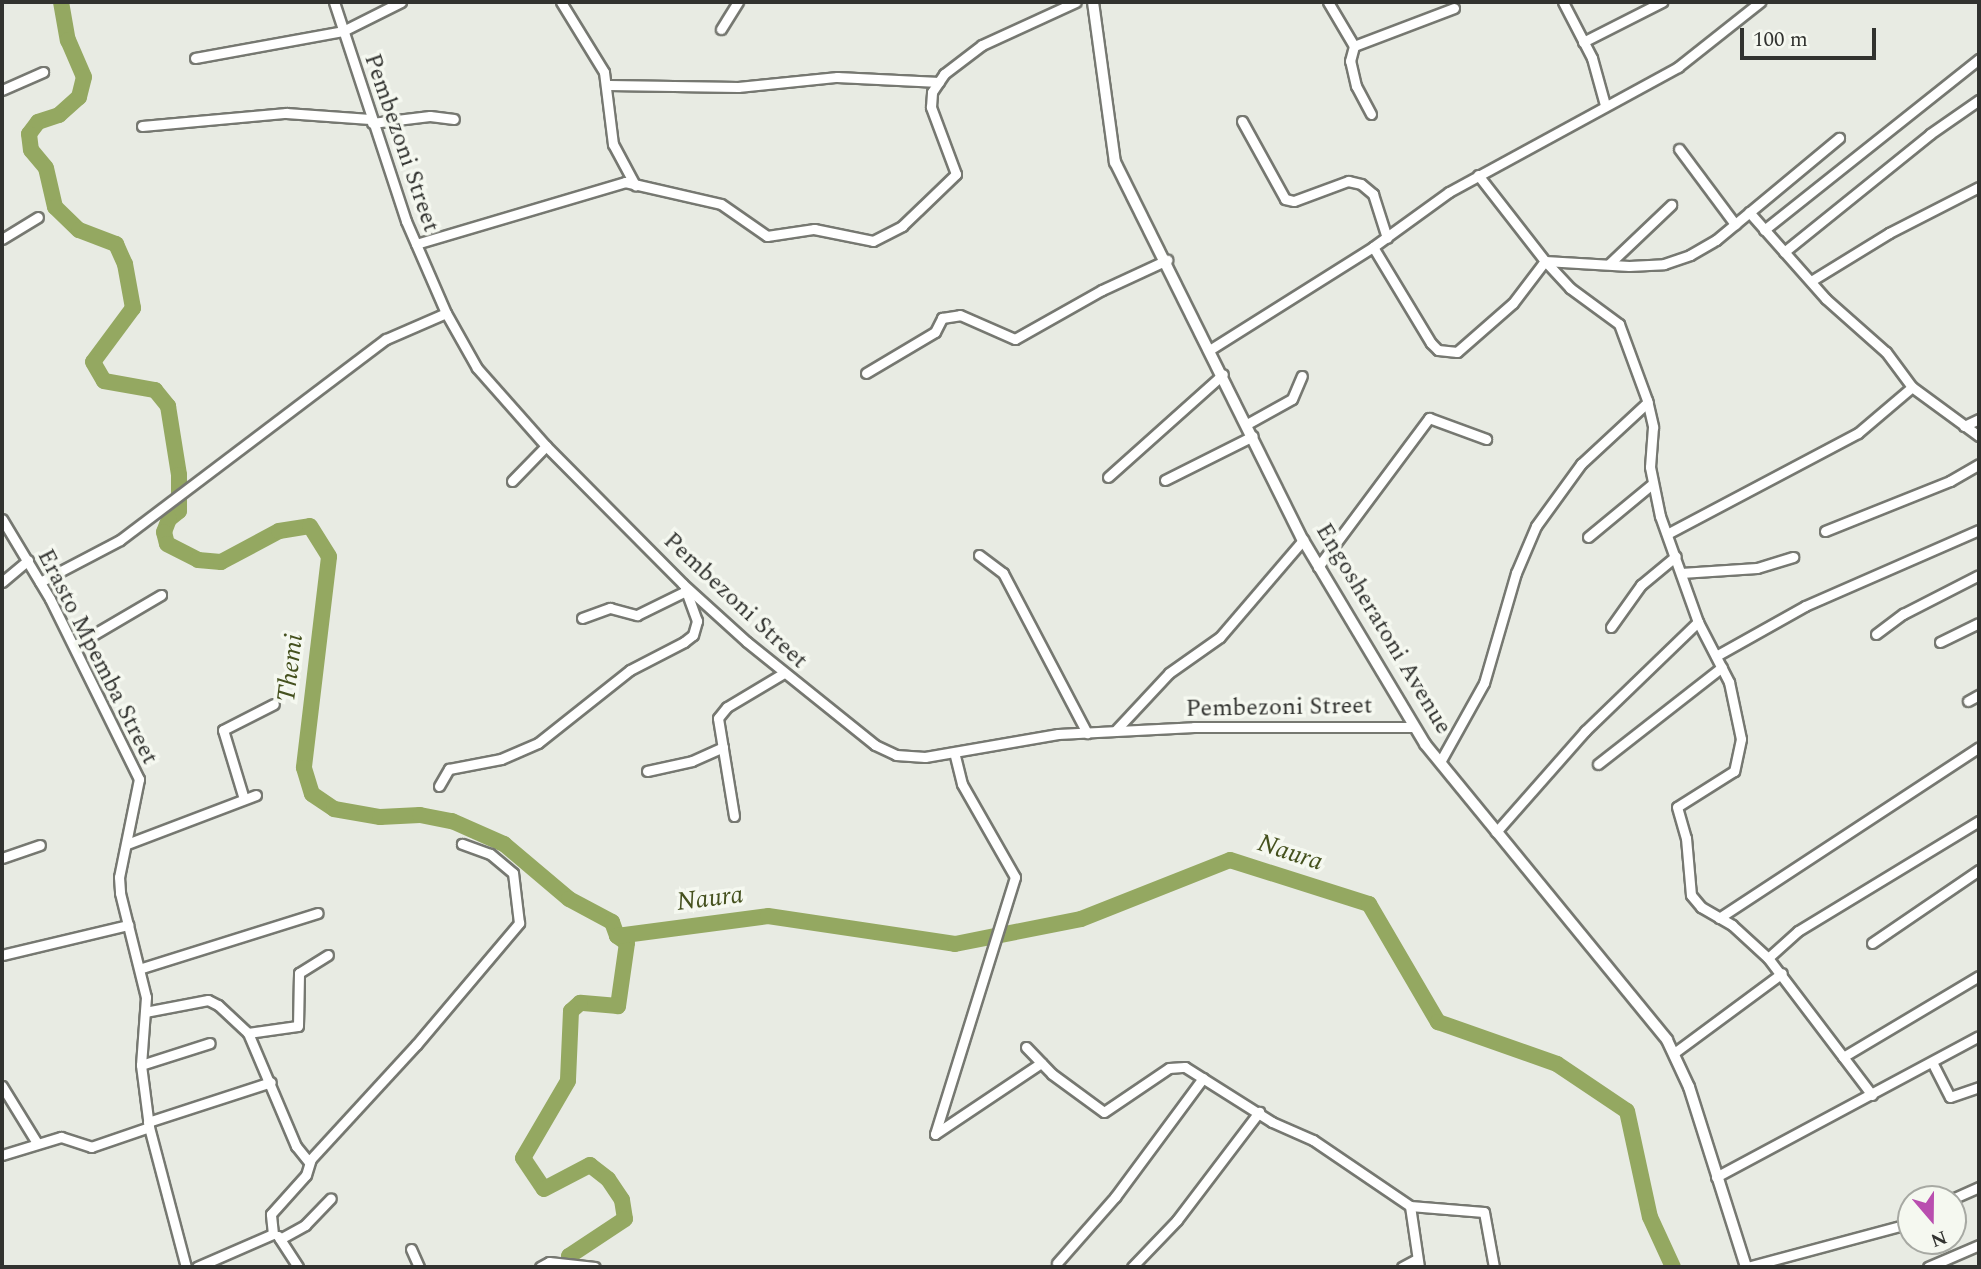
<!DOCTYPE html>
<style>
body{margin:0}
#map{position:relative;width:1981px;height:1269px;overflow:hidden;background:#e8ebe3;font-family:Spectral,serif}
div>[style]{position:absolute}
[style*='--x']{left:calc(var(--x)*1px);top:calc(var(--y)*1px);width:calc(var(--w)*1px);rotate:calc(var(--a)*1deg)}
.river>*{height:16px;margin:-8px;padding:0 8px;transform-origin:8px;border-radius:8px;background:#94a861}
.roads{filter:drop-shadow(2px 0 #767871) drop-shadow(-2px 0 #767871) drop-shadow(0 2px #767871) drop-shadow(0 -2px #767871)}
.minor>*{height:9px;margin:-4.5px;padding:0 4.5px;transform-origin:4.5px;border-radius:4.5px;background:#fff}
.tertiary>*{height:10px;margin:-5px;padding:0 5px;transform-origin:5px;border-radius:5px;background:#fff}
span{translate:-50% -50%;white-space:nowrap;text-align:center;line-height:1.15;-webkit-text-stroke:7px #f5f8f0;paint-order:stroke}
.street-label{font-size:24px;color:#31322f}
.water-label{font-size:26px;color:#45511e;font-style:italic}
.frame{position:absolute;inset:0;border:4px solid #31322f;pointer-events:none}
.north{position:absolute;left:1897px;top:1185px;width:70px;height:70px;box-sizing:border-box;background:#f5f8f0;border:2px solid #a7a9a3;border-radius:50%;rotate:160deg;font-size:19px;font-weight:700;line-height:28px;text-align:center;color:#31322f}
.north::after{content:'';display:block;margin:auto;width:24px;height:32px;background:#b94eaf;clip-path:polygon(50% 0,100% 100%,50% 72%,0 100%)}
.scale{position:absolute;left:1740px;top:28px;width:136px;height:32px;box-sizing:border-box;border:4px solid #31322f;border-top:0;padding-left:9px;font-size:21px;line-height:24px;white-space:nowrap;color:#31322f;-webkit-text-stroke:5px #f5f8f0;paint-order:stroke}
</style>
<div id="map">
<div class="river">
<i style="--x:61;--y:2;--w:39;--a:80"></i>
<i style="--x:68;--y:40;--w:40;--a:66.6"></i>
<i style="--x:84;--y:77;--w:21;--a:104"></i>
<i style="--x:79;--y:97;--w:27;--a:138"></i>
<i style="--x:59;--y:115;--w:22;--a:162"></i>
<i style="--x:38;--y:122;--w:15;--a:127"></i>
<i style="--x:29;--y:134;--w:16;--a:83"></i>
<i style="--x:31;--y:150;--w:23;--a:50"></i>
<i style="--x:46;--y:168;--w:40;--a:77"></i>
<i style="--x:55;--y:207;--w:33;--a:44"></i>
<i style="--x:79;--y:230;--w:40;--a:21"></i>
<i style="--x:116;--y:244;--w:22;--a:66"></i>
<i style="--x:125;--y:264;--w:45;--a:79.7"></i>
<i style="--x:133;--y:308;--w:67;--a:126.5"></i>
<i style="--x:93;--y:362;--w:22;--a:60"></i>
<i style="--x:104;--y:381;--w:52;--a:10"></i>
<i style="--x:155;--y:390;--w:21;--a:51"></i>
<i style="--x:168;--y:406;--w:70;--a:80.9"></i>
<i style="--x:179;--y:475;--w:36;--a:90"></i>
<i style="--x:179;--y:511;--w:13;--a:141"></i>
<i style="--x:169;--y:519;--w:14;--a:111"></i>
<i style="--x:164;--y:532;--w:12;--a:76"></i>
<i style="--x:167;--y:544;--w:35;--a:27"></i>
<i style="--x:198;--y:560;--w:23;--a:5"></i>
<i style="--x:221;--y:562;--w:66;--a:-28.1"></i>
<i style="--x:279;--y:531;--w:31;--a:-9"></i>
<i style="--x:310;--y:526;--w:36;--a:58"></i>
<i style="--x:329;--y:557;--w:212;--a:96.8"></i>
<i style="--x:304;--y:768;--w:27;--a:73"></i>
<i style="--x:312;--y:794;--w:27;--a:34"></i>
<i style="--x:334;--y:809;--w:47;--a:9.9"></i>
<i style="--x:380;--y:817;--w:40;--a:-2.9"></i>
<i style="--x:420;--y:815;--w:33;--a:11"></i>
<i style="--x:452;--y:821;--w:57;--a:23.9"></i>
<i style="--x:504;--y:844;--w:85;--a:40.2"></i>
<i style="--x:569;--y:899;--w:49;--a:28.1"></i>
<i style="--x:612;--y:922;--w:15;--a:70"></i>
<i style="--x:617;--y:936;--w:12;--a:35"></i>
<i style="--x:627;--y:943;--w:64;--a:98.1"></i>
<i style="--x:618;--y:1006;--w:38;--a:-175"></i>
<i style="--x:580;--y:1003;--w:12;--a:138"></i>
<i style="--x:571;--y:1011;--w:70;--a:92.5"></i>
<i style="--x:568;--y:1081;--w:89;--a:120.3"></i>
<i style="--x:523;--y:1158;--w:37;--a:56"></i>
<i style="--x:544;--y:1189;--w:52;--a:-27.6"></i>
<i style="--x:590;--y:1165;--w:23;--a:38"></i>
<i style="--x:608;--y:1179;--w:25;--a:56"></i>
<i style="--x:622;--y:1200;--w:19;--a:81"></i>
<i style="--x:625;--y:1219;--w:67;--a:146.5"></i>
<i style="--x:569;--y:1256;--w:11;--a:75"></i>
<i style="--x:617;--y:936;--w:152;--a:-7.5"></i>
<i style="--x:768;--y:916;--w:189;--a:8.5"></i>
<i style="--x:955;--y:944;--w:128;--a:-11.2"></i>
<i style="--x:1081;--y:919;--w:160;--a:-21.6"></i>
<i style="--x:1230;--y:860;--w:146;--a:17.6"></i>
<i style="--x:1369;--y:904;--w:137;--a:59.7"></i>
<i style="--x:1438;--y:1022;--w:126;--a:19.4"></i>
<i style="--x:1557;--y:1064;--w:84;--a:33.9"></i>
<i style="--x:1627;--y:1111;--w:108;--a:77.8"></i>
<i style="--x:1650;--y:1217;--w:55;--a:65.3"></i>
</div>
<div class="roads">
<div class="minor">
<i style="--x:334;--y:2;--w:231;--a:71.8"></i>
<i style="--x:406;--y:221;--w:100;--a:66.5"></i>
<i style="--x:446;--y:313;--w:63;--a:60.6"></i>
<i style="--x:477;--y:368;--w:104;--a:48.5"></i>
<i style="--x:546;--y:446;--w:194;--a:45.2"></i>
<i style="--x:683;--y:584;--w:86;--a:42.2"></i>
<i style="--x:747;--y:642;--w:164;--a:38.8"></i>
<i style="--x:875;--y:745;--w:23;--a:25"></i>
<i style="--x:896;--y:755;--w:29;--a:4"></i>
<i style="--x:925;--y:757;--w:135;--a:-9.8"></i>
<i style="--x:1058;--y:734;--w:136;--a:-2.9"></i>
<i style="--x:1194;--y:727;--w:219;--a:0"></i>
<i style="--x:561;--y:2;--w:82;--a:58.4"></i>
<i style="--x:604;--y:72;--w:73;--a:82.9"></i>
<i style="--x:613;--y:144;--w:47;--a:61.8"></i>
<i style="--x:1328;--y:2;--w:51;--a:59.4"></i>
<i style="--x:1563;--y:2;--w:63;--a:62.6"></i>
<i style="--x:1592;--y:58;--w:49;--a:74.5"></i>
<i style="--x:721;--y:29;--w:32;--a:-58"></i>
<i style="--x:1583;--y:42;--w:89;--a:-26.9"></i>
<i style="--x:195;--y:58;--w:150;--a:-10.3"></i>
<i style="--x:343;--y:31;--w:65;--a:-26.6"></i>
<i style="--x:609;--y:85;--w:129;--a:0.9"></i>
<i style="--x:738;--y:87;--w:100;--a:-5.8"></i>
<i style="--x:837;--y:77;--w:102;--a:2.8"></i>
<i style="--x:2;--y:90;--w:45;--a:-23.7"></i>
<i style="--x:1371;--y:114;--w:32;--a:-118"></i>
<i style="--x:1356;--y:86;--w:26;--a:-103"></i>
<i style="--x:1350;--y:61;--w:16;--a:-75"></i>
<i style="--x:1354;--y:46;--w:107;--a:-20.8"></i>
<i style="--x:1242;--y:121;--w:89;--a:61.1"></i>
<i style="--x:1285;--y:199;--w:9;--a:13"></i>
<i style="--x:1294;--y:201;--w:58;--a:-20.3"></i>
<i style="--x:1348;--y:181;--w:13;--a:13"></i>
<i style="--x:1361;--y:184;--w:16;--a:40"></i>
<i style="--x:1373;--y:194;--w:46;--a:72.3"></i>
<i style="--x:372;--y:123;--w:58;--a:-6.9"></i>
<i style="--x:430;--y:116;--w:24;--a:7"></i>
<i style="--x:142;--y:126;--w:145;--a:-5.2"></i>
<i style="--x:286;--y:113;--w:84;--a:4.1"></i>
<i style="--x:1679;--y:149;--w:94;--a:53.3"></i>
<i style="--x:1478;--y:175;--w:109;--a:52.1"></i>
<i style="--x:1545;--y:261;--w:37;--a:47"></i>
<i style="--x:1570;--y:288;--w:61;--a:36.3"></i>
<i style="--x:1619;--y:324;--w:81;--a:69.8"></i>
<i style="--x:1647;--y:400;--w:28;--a:77"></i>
<i style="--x:1653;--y:427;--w:40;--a:94.3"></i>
<i style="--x:1650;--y:467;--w:50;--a:78.5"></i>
<i style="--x:1660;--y:516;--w:113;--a:70.3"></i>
<i style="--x:1698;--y:622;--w:68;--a:62.7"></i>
<i style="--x:1729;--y:682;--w:58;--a:78.1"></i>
<i style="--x:1741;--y:739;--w:33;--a:102"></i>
<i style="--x:1734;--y:771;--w:67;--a:147.7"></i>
<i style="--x:1677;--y:807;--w:32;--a:74"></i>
<i style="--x:1686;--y:838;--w:57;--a:85"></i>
<i style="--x:1691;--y:895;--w:16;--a:50"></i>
<i style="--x:1701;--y:907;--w:36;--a:30"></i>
<i style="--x:1732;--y:925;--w:49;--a:42.5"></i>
<i style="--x:1768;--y:958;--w:172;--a:52.8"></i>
<i style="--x:1749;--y:212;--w:116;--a:48.5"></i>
<i style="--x:1826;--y:299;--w:80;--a:41.5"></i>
<i style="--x:1886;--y:352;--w:44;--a:53.4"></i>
<i style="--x:1912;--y:387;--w:83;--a:36.2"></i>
<i style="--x:1764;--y:230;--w:275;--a:-38.5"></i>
<i style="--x:2;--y:239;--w:42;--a:-31.4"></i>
<i style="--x:416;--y:244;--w:218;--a:-16.5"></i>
<i style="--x:625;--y:182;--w:98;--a:12.9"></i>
<i style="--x:721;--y:204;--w:56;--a:34.8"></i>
<i style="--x:767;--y:236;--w:48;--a:-8.5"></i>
<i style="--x:814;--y:229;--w:60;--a:11.5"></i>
<i style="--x:873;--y:241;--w:33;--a:-27"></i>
<i style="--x:902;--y:226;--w:75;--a:-43.9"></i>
<i style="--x:956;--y:174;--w:72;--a:-110.5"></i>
<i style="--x:931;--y:107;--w:15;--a:-86"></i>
<i style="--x:932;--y:92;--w:22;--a:-56"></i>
<i style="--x:944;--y:74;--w:48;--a:-37.3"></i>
<i style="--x:982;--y:45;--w:103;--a:-24.6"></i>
<i style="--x:1373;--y:247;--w:112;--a:58.9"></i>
<i style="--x:1431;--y:343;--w:10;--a:45"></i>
<i style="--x:1438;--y:350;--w:19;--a:6"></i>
<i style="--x:1457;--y:352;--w:74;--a:-41.2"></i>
<i style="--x:1513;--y:303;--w:53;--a:-52.7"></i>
<i style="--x:1545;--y:261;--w:84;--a:3.4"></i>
<i style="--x:1629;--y:266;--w:35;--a:-3"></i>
<i style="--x:1664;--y:264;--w:28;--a:-19"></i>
<i style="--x:1690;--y:255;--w:30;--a:-30"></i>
<i style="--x:1716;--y:240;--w:160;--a:-39.7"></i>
<i style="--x:1784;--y:252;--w:188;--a:-38.9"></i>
<i style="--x:1930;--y:134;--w:60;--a:-34.8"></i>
<i style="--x:1609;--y:264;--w:86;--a:-43.6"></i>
<i style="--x:1811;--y:281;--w:92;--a:-31.6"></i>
<i style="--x:1889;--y:233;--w:101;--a:-27.1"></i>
<i style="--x:1211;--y:349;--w:191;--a:-32.2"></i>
<i style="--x:1373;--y:247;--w:94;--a:-35.9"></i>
<i style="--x:1449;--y:192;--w:261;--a:-28.6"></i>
<i style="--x:1678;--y:67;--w:105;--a:-38.4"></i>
<i style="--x:866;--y:373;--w:80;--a:-30.7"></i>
<i style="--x:935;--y:332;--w:16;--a:-63"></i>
<i style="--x:942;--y:318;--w:18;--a:-9"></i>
<i style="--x:960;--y:315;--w:60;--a:23.6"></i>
<i style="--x:1015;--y:339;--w:100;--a:-29.4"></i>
<i style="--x:1102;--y:290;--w:72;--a:-24.8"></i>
<i style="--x:1247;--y:424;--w:51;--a:-29.1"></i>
<i style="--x:1292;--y:399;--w:25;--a:-67"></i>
<i style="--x:1964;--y:426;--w:17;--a:-25"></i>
<i style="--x:1108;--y:477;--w:154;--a:-41.8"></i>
<i style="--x:1165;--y:480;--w:98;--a:-26.6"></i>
<i style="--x:512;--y:481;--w:49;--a:-45.8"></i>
<i style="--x:2;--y:519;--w:93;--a:59"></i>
<i style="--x:50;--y:599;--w:201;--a:63.7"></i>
<i style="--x:139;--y:779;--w:100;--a:101.5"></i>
<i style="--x:119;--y:877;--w:16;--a:86"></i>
<i style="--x:120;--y:893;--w:107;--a:76"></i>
<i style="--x:146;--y:997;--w:68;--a:94.2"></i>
<i style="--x:141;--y:1065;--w:63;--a:82.6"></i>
<i style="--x:149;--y:1127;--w:145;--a:75.2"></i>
<i style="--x:1825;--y:531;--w:135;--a:-21.8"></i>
<i style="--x:1950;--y:481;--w:34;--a:-30"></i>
<i style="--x:1667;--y:534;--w:216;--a:-27.9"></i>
<i style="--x:1858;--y:433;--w:71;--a:-40.4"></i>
<i style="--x:1588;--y:537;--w:83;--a:-39.6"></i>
<i style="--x:979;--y:555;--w:30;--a:37"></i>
<i style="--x:1003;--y:573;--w:181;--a:62.3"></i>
<i style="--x:1318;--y:567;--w:186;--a:-53.3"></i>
<i style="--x:1429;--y:418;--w:61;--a:20.2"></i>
<i style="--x:1681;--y:573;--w:76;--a:-3.8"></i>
<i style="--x:1757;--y:568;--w:38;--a:-17"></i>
<i style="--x:2;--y:582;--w:34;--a:-40"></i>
<i style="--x:40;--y:582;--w:90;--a:-27.7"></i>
<i style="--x:120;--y:540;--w:333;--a:-37.1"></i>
<i style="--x:386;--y:339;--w:65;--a:-23.4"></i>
<i style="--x:582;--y:618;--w:30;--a:-20"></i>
<i style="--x:610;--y:608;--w:28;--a:15"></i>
<i style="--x:637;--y:615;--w:55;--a:-26.1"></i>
<i style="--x:1611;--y:627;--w:52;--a:-54.5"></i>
<i style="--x:1641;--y:585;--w:45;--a:-39.6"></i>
<i style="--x:1876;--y:634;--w:34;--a:-37"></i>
<i style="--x:1903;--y:614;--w:85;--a:-27.2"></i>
<i style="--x:1940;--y:642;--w:43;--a:-26"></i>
<i style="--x:74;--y:646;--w:101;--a:-30.4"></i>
<i style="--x:1716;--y:656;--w:102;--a:-29.3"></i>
<i style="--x:1805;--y:606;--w:190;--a:-23.6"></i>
<i style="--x:1968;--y:701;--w:13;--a:-29"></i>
<i style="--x:1115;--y:731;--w:79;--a:-47"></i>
<i style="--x:1169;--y:673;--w:62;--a:-35.2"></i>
<i style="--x:1220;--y:637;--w:128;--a:-49.4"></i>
<i style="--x:1440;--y:762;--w:90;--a:-60.9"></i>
<i style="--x:1484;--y:683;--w:115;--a:-73.8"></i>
<i style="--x:1516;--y:573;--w:51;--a:-66.9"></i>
<i style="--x:1536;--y:526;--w:77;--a:-54"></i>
<i style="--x:1581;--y:464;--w:91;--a:-42.8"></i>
<i style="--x:1598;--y:764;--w:157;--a:-38"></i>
<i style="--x:647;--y:771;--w:46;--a:-12.5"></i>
<i style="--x:692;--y:761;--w:34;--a:-24"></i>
<i style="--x:439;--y:786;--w:20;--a:-60"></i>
<i style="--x:449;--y:769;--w:53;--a:-10.9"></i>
<i style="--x:501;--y:759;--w:40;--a:-23.4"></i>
<i style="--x:538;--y:743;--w:117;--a:-38.4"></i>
<i style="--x:630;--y:670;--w:61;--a:-27.4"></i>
<i style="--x:684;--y:642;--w:11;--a:-38"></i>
<i style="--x:693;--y:635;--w:15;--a:-74"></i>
<i style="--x:697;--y:621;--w:35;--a:-110"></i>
<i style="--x:244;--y:799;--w:72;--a:-106.9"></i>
<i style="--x:223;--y:730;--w:57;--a:-27"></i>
<i style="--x:734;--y:816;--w:99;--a:-99.3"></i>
<i style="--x:718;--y:718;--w:14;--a:-51"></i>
<i style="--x:727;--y:707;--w:66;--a:-30.8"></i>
<i style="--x:1496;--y:832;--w:135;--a:-48.6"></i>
<i style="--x:1585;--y:731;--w:157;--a:-44"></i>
<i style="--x:127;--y:844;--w:138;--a:-20.8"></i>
<i style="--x:2;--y:858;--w:40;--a:-18.9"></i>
<i style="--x:1719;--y:918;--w:311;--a:-33.3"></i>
<i style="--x:1872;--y:943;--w:130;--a:-34.3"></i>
<i style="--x:2;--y:955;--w:130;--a:-13.4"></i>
<i style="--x:1768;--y:958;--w:40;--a:-42"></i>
<i style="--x:1798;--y:931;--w:212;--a:-31.3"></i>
<i style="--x:142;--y:968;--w:184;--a:-17.4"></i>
<i style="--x:145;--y:1012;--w:64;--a:-10.8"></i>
<i style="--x:208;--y:1000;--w:11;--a:27"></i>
<i style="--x:218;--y:1005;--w:41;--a:43"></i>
<i style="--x:248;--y:1033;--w:123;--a:67"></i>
<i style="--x:296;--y:1146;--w:21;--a:51"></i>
<i style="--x:248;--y:1033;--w:50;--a:-8"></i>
<i style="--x:298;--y:1026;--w:53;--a:-88.9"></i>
<i style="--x:299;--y:973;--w:34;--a:-32"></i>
<i style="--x:1026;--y:1047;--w:37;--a:46"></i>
<i style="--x:1052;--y:1074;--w:64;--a:36.2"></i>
<i style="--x:1104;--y:1112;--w:78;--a:-34.1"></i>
<i style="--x:1169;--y:1068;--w:16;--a:-4"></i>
<i style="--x:1185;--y:1067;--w:103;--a:32.3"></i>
<i style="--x:1272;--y:1122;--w:45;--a:23.7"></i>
<i style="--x:1313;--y:1140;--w:117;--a:34.2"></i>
<i style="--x:1410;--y:1206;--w:74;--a:4.6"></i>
<i style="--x:1484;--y:1212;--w:56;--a:79.7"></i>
<i style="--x:1674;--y:1053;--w:134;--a:-36.5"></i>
<i style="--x:1843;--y:1057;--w:158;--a:-30.8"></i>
<i style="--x:1932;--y:1062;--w:39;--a:63"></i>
<i style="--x:1950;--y:1097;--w:31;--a:-19"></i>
<i style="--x:141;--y:1065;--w:72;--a:-17.7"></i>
<i style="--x:2;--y:1086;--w:67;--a:58.4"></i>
<i style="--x:148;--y:1122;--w:129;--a:-18"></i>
<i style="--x:935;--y:1134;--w:269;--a:-72.7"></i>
<i style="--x:1015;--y:877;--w:107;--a:-119.7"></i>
<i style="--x:962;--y:784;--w:32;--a:-104"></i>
<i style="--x:935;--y:1134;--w:128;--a:-33.8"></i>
<i style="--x:2;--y:1155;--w:62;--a:-17"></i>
<i style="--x:61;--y:1137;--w:32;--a:18"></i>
<i style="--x:91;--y:1147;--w:61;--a:-19"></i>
<i style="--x:1716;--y:1177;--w:298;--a:-28.2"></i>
<i style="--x:1952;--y:1199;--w:30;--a:-24"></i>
<i style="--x:1410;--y:1206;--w:62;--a:81.6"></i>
<i style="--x:278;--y:1236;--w:37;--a:57"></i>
<i style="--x:280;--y:1239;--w:29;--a:-29"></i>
<i style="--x:305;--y:1225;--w:37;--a:-46"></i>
<i style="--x:411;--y:1249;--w:20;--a:66"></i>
<i style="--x:1057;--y:1263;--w:88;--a:-48.7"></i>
<i style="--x:1115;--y:1197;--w:148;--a:-53.5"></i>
<i style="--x:197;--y:1267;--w:83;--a:-23.5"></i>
<i style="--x:273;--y:1234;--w:20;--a:-96"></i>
<i style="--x:271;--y:1214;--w:52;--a:-48.1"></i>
<i style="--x:306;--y:1175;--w:17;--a:-73"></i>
<i style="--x:311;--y:1159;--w:155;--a:-47.4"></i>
<i style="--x:416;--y:1045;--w:160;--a:-49.8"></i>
<i style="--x:519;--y:923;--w:50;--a:-96.8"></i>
<i style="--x:513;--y:873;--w:30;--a:-140"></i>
<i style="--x:490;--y:854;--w:30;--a:-160"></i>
<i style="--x:540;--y:1267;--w:10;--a:-29"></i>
<i style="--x:549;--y:1262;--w:46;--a:6.2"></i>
<i style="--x:1132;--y:1267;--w:65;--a:-46.2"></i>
<i style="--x:1177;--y:1220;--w:136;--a:-52.8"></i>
<i style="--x:1402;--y:1267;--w:17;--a:-28"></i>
<i style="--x:1747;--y:1267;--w:170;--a:-15"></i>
<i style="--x:1928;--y:1267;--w:56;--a:-23.3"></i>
</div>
<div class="tertiary">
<i style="--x:1093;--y:2;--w:162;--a:82.2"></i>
<i style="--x:1115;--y:162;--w:422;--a:63.6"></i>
<i style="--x:1303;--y:540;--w:238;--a:59.1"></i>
<i style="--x:1425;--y:744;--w:382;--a:50.7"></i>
<i style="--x:1667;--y:1040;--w:52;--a:64.9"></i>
<i style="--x:1689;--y:1087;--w:189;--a:72.4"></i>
</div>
</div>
<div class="street-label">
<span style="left:401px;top:143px;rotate:71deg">Pembezoni Street</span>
<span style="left:735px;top:601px;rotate:43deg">Pembezoni Street</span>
<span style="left:1383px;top:629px;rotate:59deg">Engosheratoni Avenue</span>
<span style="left:97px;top:657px;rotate:63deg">Erasto Mpemba Street</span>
<span style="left:1279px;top:708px;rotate:-1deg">Pembezoni Street</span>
</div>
<div class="water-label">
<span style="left:291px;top:668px;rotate:-83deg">Themi</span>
<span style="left:1290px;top:853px;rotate:18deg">Naura</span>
<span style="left:710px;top:899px;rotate:-7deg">Naura</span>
</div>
<div class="frame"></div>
<div class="north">N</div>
<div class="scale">100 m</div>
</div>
